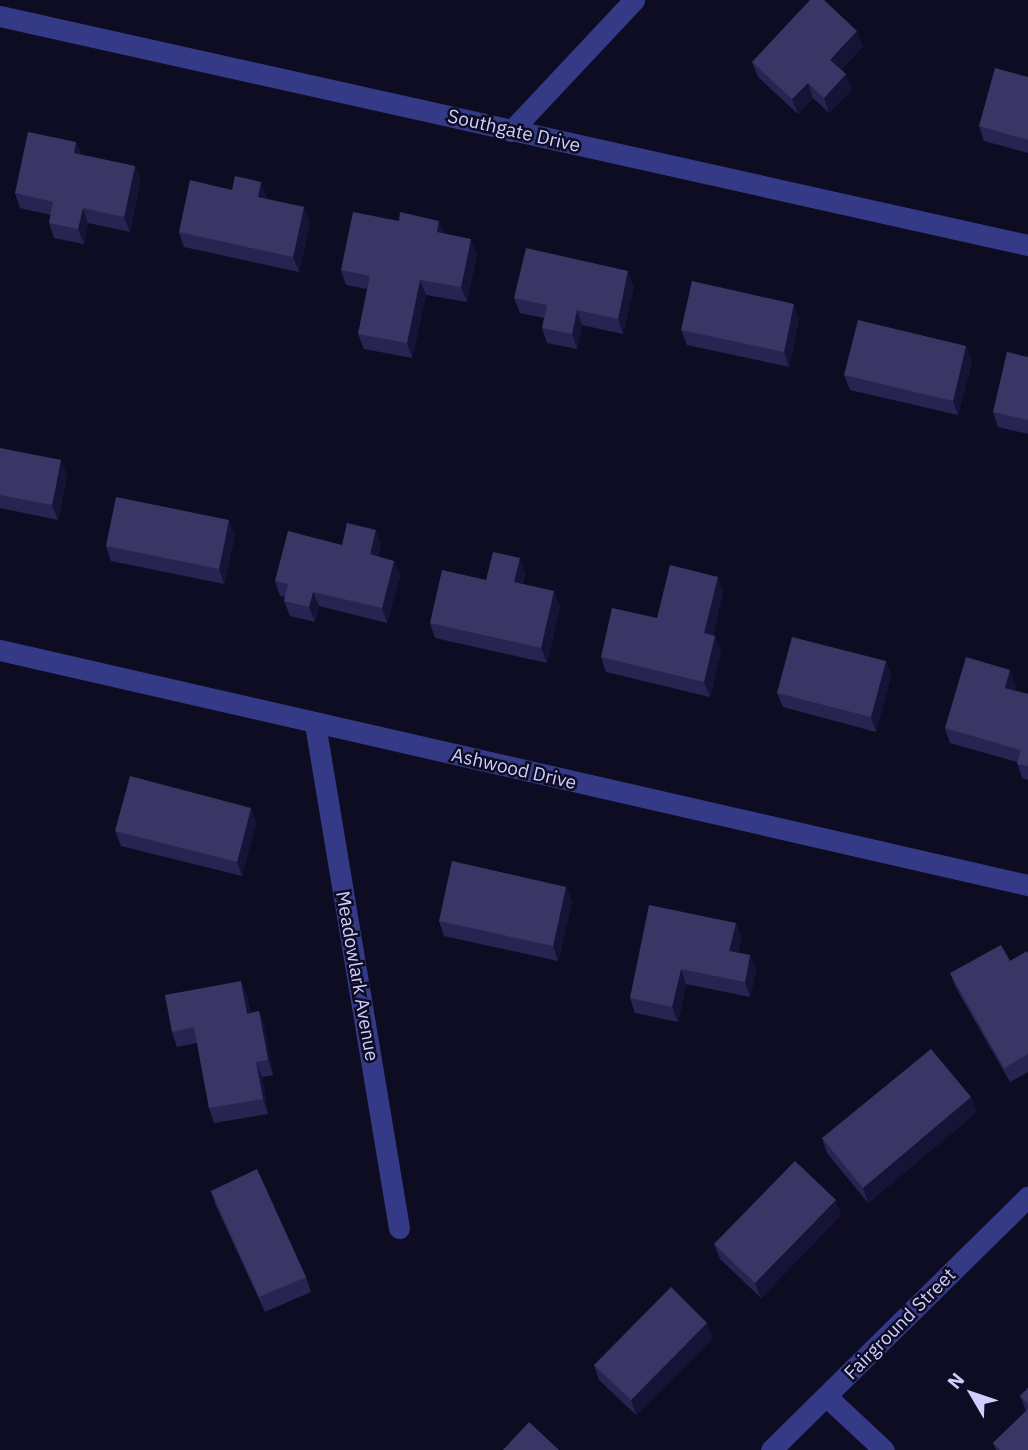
<!DOCTYPE html>
<style>
body{margin:0}
#map{position:relative;width:1028px;height:1450px;overflow:hidden;background:#0e0c23;font-family:"IBM Plex Sans",sans-serif}
div>[style]{position:absolute}
[style*='--x']{left:calc(var(--x)*1px);top:calc(var(--y)*1px);width:calc(var(--w)*1px);rotate:calc(var(--a)*1deg)}
.minor>*{height:21px;margin:-10.5px;padding:0 10.5px;transform-origin:10.5px;border-radius:10.5px;background:#343a85}
.wall>*{inset:0;background:#282452}
.shaded-wall>*{inset:0;background:#161337}
.building>*{inset:0;background:#393665}
span{translate:-50% -50%;white-space:nowrap;text-align:center;line-height:1.15;-webkit-text-stroke:5px #0e0c23;paint-order:stroke}
.street-label{font-size:19px;color:#ceceff}
.north{position:absolute;left:937px;top:1359px;width:70px;height:70px;-webkit-text-stroke:5px #0e0c23;paint-order:stroke;rotate:309deg;font-size:19px;font-weight:700;line-height:28px;text-align:center;color:#ceceff}
.north::after{content:'';display:block;margin:auto;width:24px;height:32px;background:#ceceff;clip-path:polygon(50% 0,100% 100%,50% 72%,0 100%)}
</style>
<div id="map">
<div class="minor">
<i style="--x:0;--y:16;--w:1053;--a:12.56"></i>
<i style="--x:511;--y:131;--w:180;--a:-46.8"></i>
<i style="--x:0;--y:650;--w:1055;--a:12.88"></i>
<i style="--x:315;--y:724;--w:511;--a:80.54"></i>
<i style="--x:826;--y:1396;--w:79;--a:43"></i>
<i style="--x:771;--y:1450;--w:361;--a:-44.6"></i>
</div>
<div class="wall">
<i style="clip-path:polygon(863px 46px,841px 70px,852px 89px,829px 113px,813px 98px,798px 114px,758px 77px,752px 62px)"></i>
<i style="clip-path:polygon(1028px 77px,1028px 153px,984px 141px,979px 126px)"></i>
<i style="clip-path:polygon(76px 142px,81px 155px,135px 166px,140px 181px,130px 232px,88px 223px,84px 244px,54px 238px,49px 223px,51px 215px,20px 208px,15px 193px)"></i>
<i style="clip-path:polygon(261px 182px,266px 199px,304px 207px,310px 222px,299px 272px,184px 247px,179px 232px,232px 190px)"></i>
<i style="clip-path:polygon(399px 221px,444px 234px,477px 254px,467px 302px,426px 295px,412px 358px,364px 349px,358px 334px,367px 289px,346px 285px,341px 270px)"></i>
<i style="clip-path:polygon(634px 286px,623px 334px,582px 325px,577px 349px,547px 343px,542px 328px,544px 318px,520px 313px,514px 298px)"></i>
<i style="clip-path:polygon(799px 319px,789px 367px,687px 345px,681px 330px)"></i>
<i style="clip-path:polygon(966px 346px,972px 361px,958px 415px,850px 390px,844px 375px)"></i>
<i style="clip-path:polygon(1028px 357px,1028px 434px,998px 427px,993px 412px)"></i>
<i style="clip-path:polygon(0 448px,67px 475px,58px 520px,0 508px)"></i>
<i style="clip-path:polygon(235px 535px,224px 584px,111px 561px,106px 546px)"></i>
<i style="clip-path:polygon(342px 545px,381px 545px,378px 557px,394px 561px,400px 576px,387px 623px,319px 606px,315px 622px,290px 616px,284px 601px,285px 597px,280px 596px,275px 581px)"></i>
<i style="clip-path:polygon(525px 573px,523px 584px,560px 606px,547px 663px,435px 638px,430px 623px,486px 580px)"></i>
<i style="clip-path:polygon(723px 592px,713px 635px,721px 651px,710px 697px,606px 672px,601px 657px,657px 618px)"></i>
<i style="clip-path:polygon(886px 661px,891px 676px,876px 732px,783px 707px,777px 693px)"></i>
<i style="clip-path:polygon(1016px 685px,1014px 691px,1028px 694px,1028px 780px,1022px 778px,1017px 762px,950px 743px,945px 728px)"></i>
<i style="clip-path:polygon(251px 808px,256px 823px,242px 876px,121px 846px,115px 831px)"></i>
<i style="clip-path:polygon(566px 887px,572px 902px,558px 961px,444px 936px,439px 921px)"></i>
<i style="clip-path:polygon(736px 923px,741px 938px,738px 953px,756px 970px,750px 997px,686px 984px,678px 1022px,635px 1013px,630px 998px)"></i>
<i style="clip-path:polygon(1028px 953px,1028px 1072px,1010px 1082px,956px 988px,950px 973px,1010px 961px)"></i>
<i style="clip-path:polygon(247px 996px,250px 1013px,259px 1011px,264px 1026px,273px 1075px,262px 1077px,268px 1114px,214px 1123px,209px 1108px,197px 1043px,177px 1047px,172px 1032px)"></i>
<i style="clip-path:polygon(971px 1097px,977px 1112px,868px 1203px,827px 1153px,822px 1138px)"></i>
<i style="clip-path:polygon(211px 1191px,306px 1277px,311px 1292px,265px 1312px,216px 1206px)"></i>
<i style="clip-path:polygon(841px 1215px,761px 1298px,720px 1259px,714px 1244px)"></i>
<i style="clip-path:polygon(713px 1338px,636px 1415px,599px 1380px,594px 1365px)"></i>
<i style="clip-path:polygon(1028px 1388px,1028px 1450px,996px 1450px,993px 1443px,1026px 1411px,1020px 1396px)"></i>
</div>
<div class="shaded-wall">
<i style="clip-path:polygon(857px 31px,863px 46px,836px 75px,830px 60px)"></i>
<i style="clip-path:polygon(846px 74px,852px 89px,829px 113px,824px 98px)"></i>
<i style="clip-path:polygon(808px 83px,813px 98px,798px 114px,792px 99px)"></i>
<i style="clip-path:polygon(76px 142px,81px 157px,74px 153px)"></i>
<i style="clip-path:polygon(135px 166px,140px 181px,130px 232px,124px 217px)"></i>
<i style="clip-path:polygon(261px 182px,267px 197px,263px 212px,258px 197px)"></i>
<i style="clip-path:polygon(304px 207px,310px 222px,299px 272px,293px 257px)"></i>
<i style="clip-path:polygon(83px 208px,88px 223px,84px 244px,78px 229px)"></i>
<i style="clip-path:polygon(439px 221px,445px 236px,437px 232px)"></i>
<i style="clip-path:polygon(471px 239px,477px 254px,467px 302px,461px 287px)"></i>
<i style="clip-path:polygon(628px 271px,634px 286px,623px 334px,618px 319px)"></i>
<i style="clip-path:polygon(420px 280px,426px 295px,412px 358px,407px 343px)"></i>
<i style="clip-path:polygon(794px 304px,799px 319px,789px 367px,784px 352px)"></i>
<i style="clip-path:polygon(577px 310px,582px 325px,577px 349px,572px 334px)"></i>
<i style="clip-path:polygon(966px 346px,972px 361px,958px 415px,953px 401px)"></i>
<i style="clip-path:polygon(61px 460px,67px 475px,58px 520px,52px 505px)"></i>
<i style="clip-path:polygon(229px 520px,235px 535px,224px 584px,219px 569px)"></i>
<i style="clip-path:polygon(376px 530px,381px 545px,375px 569px,370px 554px)"></i>
<i style="clip-path:polygon(520px 558px,525px 573px,520px 597px,514px 582px)"></i>
<i style="clip-path:polygon(394px 561px,400px 576px,387px 623px,382px 608px)"></i>
<i style="clip-path:polygon(718px 577px,723px 592px,710px 648px,704px 633px)"></i>
<i style="clip-path:polygon(554px 591px,560px 606px,547px 663px,541px 648px)"></i>
<i style="clip-path:polygon(313px 592px,319px 606px,315px 622px,309px 607px)"></i>
<i style="clip-path:polygon(715px 636px,721px 651px,710px 697px,704px 682px)"></i>
<i style="clip-path:polygon(886px 661px,891px 676px,876px 732px,871px 717px)"></i>
<i style="clip-path:polygon(1010px 670px,1016px 685px,1010px 703px,1005px 688px)"></i>
<i style="clip-path:polygon(251px 808px,256px 823px,242px 876px,237px 862px)"></i>
<i style="clip-path:polygon(566px 887px,572px 902px,558px 961px,553px 946px)"></i>
<i style="clip-path:polygon(736px 923px,741px 938px,735px 966px,729px 951px)"></i>
<i style="clip-path:polygon(750px 955px,756px 970px,750px 997px,745px 982px)"></i>
<i style="clip-path:polygon(681px 969px,686px 984px,678px 1022px,672px 1007px)"></i>
<i style="clip-path:polygon(241px 981px,247px 996px,252px 1029px,247px 1014px)"></i>
<i style="clip-path:polygon(259px 1011px,264px 1026px,273px 1075px,268px 1060px)"></i>
<i style="clip-path:polygon(256px 1062px,262px 1077px,268px 1114px,263px 1099px)"></i>
<i style="clip-path:polygon(971px 1097px,977px 1112px,868px 1203px,863px 1188px)"></i>
<i style="clip-path:polygon(836px 1200px,841px 1215px,761px 1298px,755px 1283px)"></i>
<i style="clip-path:polygon(707px 1323px,713px 1338px,636px 1415px,631px 1400px)"></i>
</div>
<div class="building">
<i style="clip-path:polygon(810px 0,824px 0,857px 31px,830px 60px,846px 74px,824px 98px,808px 83px,792px 99px,752px 62px)"></i>
<i style="clip-path:polygon(995px 68px,1028px 77px,1028px 140px,979px 126px)"></i>
<i style="clip-path:polygon(28px 132px,76px 142px,74px 153px,135px 166px,124px 217px,83px 208px,78px 229px,49px 223px,53px 202px,15px 193px)"></i>
<i style="clip-path:polygon(235px 176px,261px 182px,258px 197px,304px 207px,293px 257px,179px 232px,190px 180px,232px 190px)"></i>
<i style="clip-path:polygon(353px 212px,399px 221px,400px 212px,439px 221px,437px 232px,471px 239px,461px 287px,420px 280px,407px 343px,358px 334px,370px 276px,341px 270px)"></i>
<i style="clip-path:polygon(526px 248px,628px 271px,618px 319px,577px 310px,572px 334px,542px 328px,547px 305px,514px 298px)"></i>
<i style="clip-path:polygon(692px 281px,794px 304px,784px 352px,681px 330px)"></i>
<i style="clip-path:polygon(858px 320px,966px 346px,953px 401px,844px 375px)"></i>
<i style="clip-path:polygon(1007px 352px,1028px 357px,1028px 420px,993px 412px)"></i>
<i style="clip-path:polygon(0 448px,61px 460px,52px 505px,0 495px)"></i>
<i style="clip-path:polygon(116px 497px,229px 520px,219px 569px,106px 546px)"></i>
<i style="clip-path:polygon(347px 523px,376px 530px,370px 554px,394px 561px,382px 608px,313px 592px,309px 607px,284px 601px,288px 584px,275px 581px,288px 531px,342px 545px)"></i>
<i style="clip-path:polygon(493px 552px,520px 558px,514px 582px,554px 591px,541px 648px,430px 623px,442px 570px,486px 580px)"></i>
<i style="clip-path:polygon(670px 565px,718px 577px,704px 633px,715px 636px,704px 682px,601px 657px,612px 608px,657px 618px)"></i>
<i style="clip-path:polygon(792px 637px,886px 661px,871px 717px,777px 693px)"></i>
<i style="clip-path:polygon(966px 657px,1010px 670px,1005px 688px,1028px 694px,1028px 766px,1017px 764px,1021px 750px,945px 728px)"></i>
<i style="clip-path:polygon(130px 776px,251px 808px,237px 862px,115px 831px)"></i>
<i style="clip-path:polygon(452px 861px,566px 887px,553px 946px,439px 921px)"></i>
<i style="clip-path:polygon(649px 905px,736px 923px,729px 951px,750px 955px,745px 982px,681px 969px,672px 1007px,630px 998px)"></i>
<i style="clip-path:polygon(1001px 945px,1010px 961px,1027px 951px,1028px 953px,1028px 1054px,1004px 1068px,950px 973px)"></i>
<i style="clip-path:polygon(241px 981px,247px 1014px,259px 1011px,268px 1060px,256px 1062px,263px 1099px,209px 1108px,194px 1027px,172px 1032px,165px 995px)"></i>
<i style="clip-path:polygon(931px 1049px,971px 1097px,863px 1188px,822px 1138px)"></i>
<i style="clip-path:polygon(795px 1161px,836px 1200px,755px 1283px,714px 1244px)"></i>
<i style="clip-path:polygon(257px 1169px,306px 1277px,259px 1297px,211px 1191px)"></i>
<i style="clip-path:polygon(671px 1287px,707px 1323px,631px 1400px,594px 1365px)"></i>
<i style="clip-path:polygon(1028px 1388px,1028px 1404px,1020px 1396px)"></i>
<i style="clip-path:polygon(1028px 1409px,1028px 1450px,1000px 1450px,993px 1443px)"></i>
<i style="clip-path:polygon(529px 1422px,559px 1450px,503px 1450px)"></i>
</div>
<div class="street-label">
<span style="left:514px;top:131px;rotate:13deg">Southgate Drive</span>
<span style="left:514px;top:769px;rotate:13deg">Ashwood Drive</span>
<span style="left:357px;top:976px;rotate:80deg">Meadowlark Avenue</span>
<span style="left:900px;top:1324px;rotate:-45deg">Fairground Street</span>
</div>
<div class="north">N</div>
</div>
